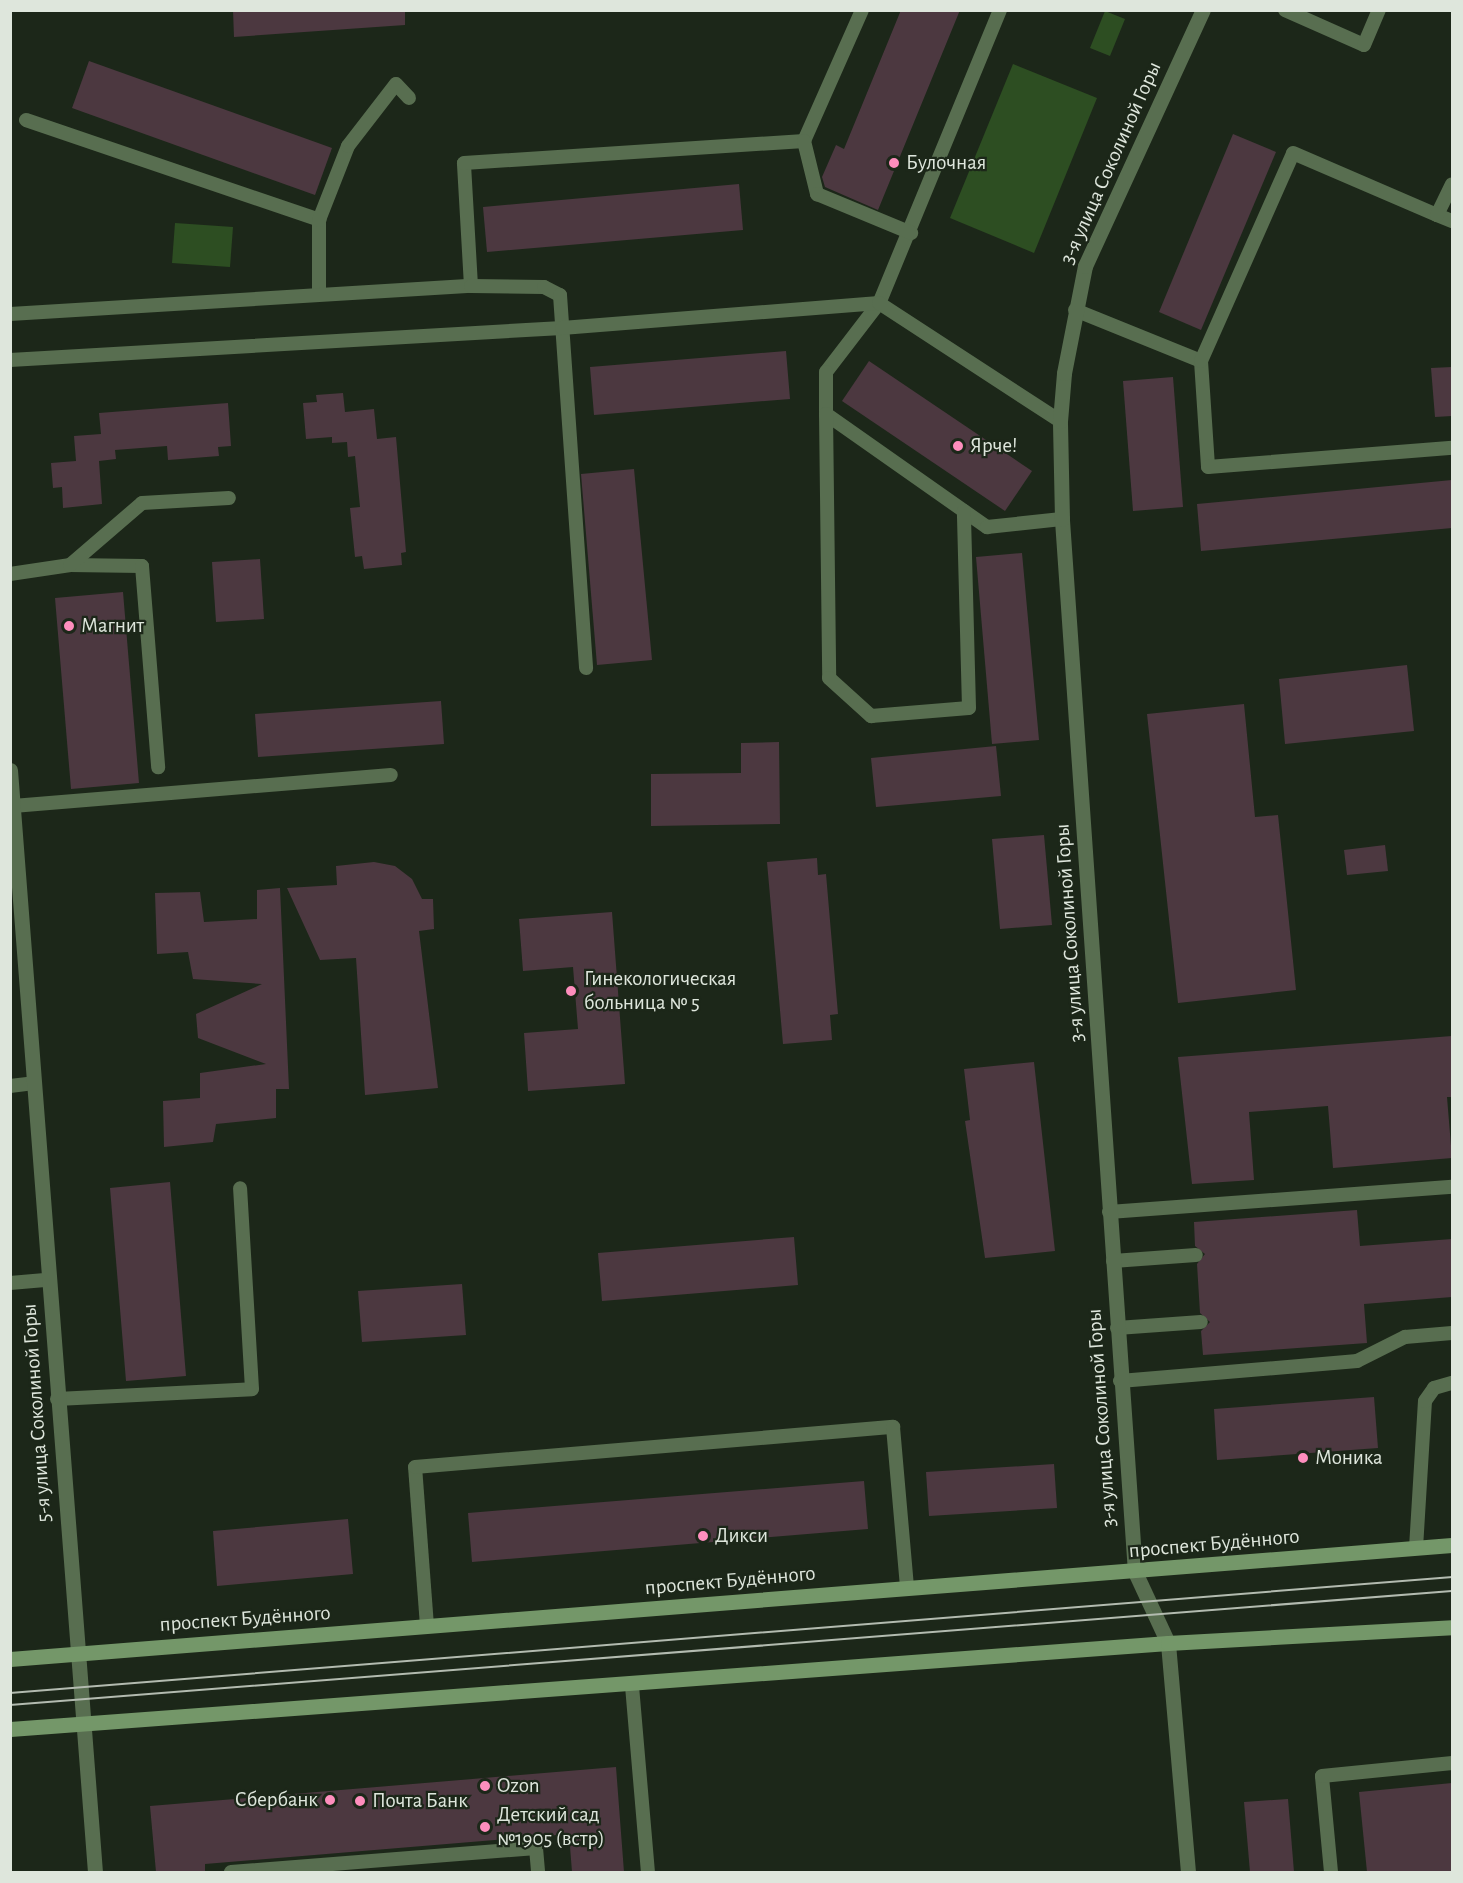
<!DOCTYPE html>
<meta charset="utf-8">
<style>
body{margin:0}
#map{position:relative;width:1463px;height:1883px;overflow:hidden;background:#1c2719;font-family:"Alegreya Sans",sans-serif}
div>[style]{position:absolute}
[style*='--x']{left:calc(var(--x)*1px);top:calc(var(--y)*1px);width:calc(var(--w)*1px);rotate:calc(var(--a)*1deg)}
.green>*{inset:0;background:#2d4e22}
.building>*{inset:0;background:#4c3840}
.lane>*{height:14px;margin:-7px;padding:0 7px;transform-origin:7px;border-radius:7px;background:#586e50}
.street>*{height:15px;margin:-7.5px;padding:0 7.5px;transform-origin:7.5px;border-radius:7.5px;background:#586e50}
.secondary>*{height:15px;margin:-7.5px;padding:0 7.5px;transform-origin:7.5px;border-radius:7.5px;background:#749769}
.tram>*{height:1.5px;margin:-0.75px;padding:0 0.75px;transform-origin:0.75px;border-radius:0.75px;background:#b3bbb0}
.dots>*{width:16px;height:16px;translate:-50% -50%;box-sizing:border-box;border:3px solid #1c2719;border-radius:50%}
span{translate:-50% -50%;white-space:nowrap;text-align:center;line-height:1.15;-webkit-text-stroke:4.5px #1c2719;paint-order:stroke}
.poi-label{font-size:21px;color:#dee6dc}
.left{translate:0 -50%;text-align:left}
.right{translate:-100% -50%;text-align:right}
.street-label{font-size:21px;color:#dee6dc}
.frame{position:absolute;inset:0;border:12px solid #dee6dc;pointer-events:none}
</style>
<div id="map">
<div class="green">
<i style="clip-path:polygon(1105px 11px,1125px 19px,1110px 56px,1090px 48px)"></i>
<i style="clip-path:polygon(1013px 64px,1097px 98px,1034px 253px,950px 218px)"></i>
<i style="clip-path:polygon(175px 223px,233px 227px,230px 267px,172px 263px)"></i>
</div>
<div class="building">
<i style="clip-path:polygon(233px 10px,405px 10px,405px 25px,234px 37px)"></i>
<i style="clip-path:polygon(901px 10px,960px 10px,878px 210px,825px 187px,822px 177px,836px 145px,844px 149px)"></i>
<i style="clip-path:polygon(89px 61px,332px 148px,315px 195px,72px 108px)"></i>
<i style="clip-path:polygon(1233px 134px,1276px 152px,1201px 330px,1159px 312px)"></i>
<i style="clip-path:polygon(739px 184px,743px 230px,487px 252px,483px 207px)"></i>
<i style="clip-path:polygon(786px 351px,790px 399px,594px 415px,590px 367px)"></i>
<i style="clip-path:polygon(869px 361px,1032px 471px,1005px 511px,842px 401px)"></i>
<i style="clip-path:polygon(1452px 367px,1452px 416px,1435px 417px,1431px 368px)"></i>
<i style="clip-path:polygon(1173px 377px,1183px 507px,1133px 511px,1123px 381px)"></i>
<i style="clip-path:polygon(343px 393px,345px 412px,374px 409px,377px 439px,396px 437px,406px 552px,401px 553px,402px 565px,364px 569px,362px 556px,355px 557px,350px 508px,360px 507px,355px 456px,348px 457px,347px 442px,332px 443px,332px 437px,306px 439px,303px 403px,317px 402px,316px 395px)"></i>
<i style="clip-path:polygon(228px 403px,231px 446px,218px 447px,219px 456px,168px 460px,167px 446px,115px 450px,116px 459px,99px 461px,102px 504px,63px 508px,62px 487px,53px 488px,51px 463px,76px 461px,74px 436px,101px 434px,99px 413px)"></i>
<i style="clip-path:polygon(634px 469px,652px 660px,597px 665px,581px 474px)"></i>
<i style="clip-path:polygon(1452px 480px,1452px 528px,1201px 551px,1197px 504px)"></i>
<i style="clip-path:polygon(1022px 553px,1039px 740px,992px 744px,976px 557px)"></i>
<i style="clip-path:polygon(260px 559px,264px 619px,216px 622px,212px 562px)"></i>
<i style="clip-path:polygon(123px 592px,139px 783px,71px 789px,55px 598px)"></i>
<i style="clip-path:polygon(1407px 665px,1414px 731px,1285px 744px,1279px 679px)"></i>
<i style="clip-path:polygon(441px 701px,444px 744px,258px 757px,255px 714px)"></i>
<i style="clip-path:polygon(1244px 704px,1255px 817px,1278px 815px,1296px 990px,1178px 1003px,1147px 714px)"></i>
<i style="clip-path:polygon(779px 742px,780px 824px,651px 826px,651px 774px,741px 773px,741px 743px)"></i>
<i style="clip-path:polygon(996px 746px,1001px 796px,876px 807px,871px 758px)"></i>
<i style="clip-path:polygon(1044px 835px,1052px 925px,1000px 929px,992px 839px)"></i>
<i style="clip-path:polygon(1385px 845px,1388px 871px,1347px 875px,1344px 850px)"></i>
<i style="clip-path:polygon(817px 858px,818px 875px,826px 874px,838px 1014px,830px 1015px,832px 1040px,783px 1044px,767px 862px)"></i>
<i style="clip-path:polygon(374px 862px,395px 866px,412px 879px,422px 899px,433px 899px,434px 929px,419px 931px,438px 1088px,365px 1095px,356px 958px,320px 960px,287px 888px,337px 885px,336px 866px)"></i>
<i style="clip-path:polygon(280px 888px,289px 1089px,276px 1089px,276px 1118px,216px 1124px,213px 1142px,164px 1147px,163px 1101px,200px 1098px,200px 1073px,266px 1064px,198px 1038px,196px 1014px,262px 984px,193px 979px,188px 952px,157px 954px,155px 893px,200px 892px,204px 922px,257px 919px,257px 890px)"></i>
<i style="clip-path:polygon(612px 912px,625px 1084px,528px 1091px,524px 1033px,578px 1029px,573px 967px,523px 971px,519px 919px)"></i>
<i style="clip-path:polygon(1452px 1036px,1452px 1097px,1447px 1097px,1452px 1158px,1333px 1168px,1328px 1106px,1249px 1112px,1254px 1180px,1192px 1184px,1178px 1057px)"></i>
<i style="clip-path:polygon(1034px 1062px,1055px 1251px,985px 1258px,965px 1121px,970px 1120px,964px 1069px)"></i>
<i style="clip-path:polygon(170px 1182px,186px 1376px,126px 1381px,110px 1188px)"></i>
<i style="clip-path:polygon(1357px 1210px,1360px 1246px,1452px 1239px,1452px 1297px,1364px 1304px,1367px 1343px,1203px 1355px,1201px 1331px,1210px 1322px,1200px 1313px,1197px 1264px,1205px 1254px,1195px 1246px,1194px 1222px)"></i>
<i style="clip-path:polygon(794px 1237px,798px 1285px,602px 1301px,598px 1253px)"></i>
<i style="clip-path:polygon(462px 1284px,466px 1335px,362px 1342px,358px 1291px)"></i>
<i style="clip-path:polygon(1374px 1397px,1378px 1448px,1217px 1460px,1214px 1409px)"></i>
<i style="clip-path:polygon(1054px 1464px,1057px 1508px,929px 1516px,926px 1472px)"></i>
<i style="clip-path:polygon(864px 1481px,868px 1529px,472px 1562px,468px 1513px)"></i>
<i style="clip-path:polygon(348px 1519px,353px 1574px,217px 1586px,213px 1531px)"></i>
<i style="clip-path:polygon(616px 1767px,624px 1872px,572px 1872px,569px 1834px,205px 1864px,205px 1872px,156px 1872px,150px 1806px)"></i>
<i style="clip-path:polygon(1452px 1783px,1452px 1872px,1367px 1872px,1359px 1792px)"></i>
<i style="clip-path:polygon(1288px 1799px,1294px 1872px,1250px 1872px,1244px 1802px)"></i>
</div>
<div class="lane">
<i style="--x:1000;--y:10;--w:317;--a:112.4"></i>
<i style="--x:879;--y:303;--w:87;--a:127.5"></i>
<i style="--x:826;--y:372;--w:42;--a:90"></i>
<i style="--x:826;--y:414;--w:197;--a:35.1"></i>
<i style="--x:987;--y:527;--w:75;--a:-6.1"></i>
<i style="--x:1285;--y:10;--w:86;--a:23.9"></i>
<i style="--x:1364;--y:45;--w:38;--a:-67"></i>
<i style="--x:26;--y:120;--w:310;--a:18.8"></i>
<i style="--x:319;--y:220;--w:74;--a:90"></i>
<i style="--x:804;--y:141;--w:143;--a:-66.1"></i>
<i style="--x:1437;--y:215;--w:16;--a:22"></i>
<i style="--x:319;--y:220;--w:79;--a:-68.6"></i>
<i style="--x:348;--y:146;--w:78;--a:-52.3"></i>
<i style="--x:396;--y:84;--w:19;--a:47"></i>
<i style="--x:471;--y:286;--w:123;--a:-93.3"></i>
<i style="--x:464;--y:163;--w:341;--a:-3.7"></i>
<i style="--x:804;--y:141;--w:55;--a:76.2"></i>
<i style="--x:817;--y:194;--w:102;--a:22.5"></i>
<i style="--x:1075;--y:310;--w:136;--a:22"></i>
<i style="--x:1201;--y:361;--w:106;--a:86.2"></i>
<i style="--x:1208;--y:467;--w:245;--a:-4.5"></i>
<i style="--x:10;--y:314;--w:462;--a:-3.5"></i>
<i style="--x:471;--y:286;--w:73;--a:0.8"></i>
<i style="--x:544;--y:287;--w:18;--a:27"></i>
<i style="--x:560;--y:295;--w:374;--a:86"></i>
<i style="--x:10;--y:360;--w:553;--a:-3.32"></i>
<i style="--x:562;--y:328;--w:318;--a:-4.5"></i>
<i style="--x:879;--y:303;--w:216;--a:33.1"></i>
<i style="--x:1201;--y:361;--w:227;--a:-66.1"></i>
<i style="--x:1293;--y:153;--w:157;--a:23.3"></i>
<i style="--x:1437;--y:215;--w:34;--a:-64"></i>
<i style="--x:826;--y:414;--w:264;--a:89.3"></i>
<i style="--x:829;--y:678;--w:57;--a:42.1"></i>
<i style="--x:871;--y:716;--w:98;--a:-4.7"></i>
<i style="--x:969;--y:708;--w:197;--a:-91.5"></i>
<i style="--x:70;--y:565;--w:72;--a:0.8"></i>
<i style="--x:142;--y:566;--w:202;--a:85.4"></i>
<i style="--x:10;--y:574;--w:61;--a:-8.5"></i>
<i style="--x:70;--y:565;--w:95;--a:-40.7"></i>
<i style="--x:142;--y:503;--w:87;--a:-3.3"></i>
<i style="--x:13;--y:806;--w:379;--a:-4.7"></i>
<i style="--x:10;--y:1086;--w:24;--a:-7"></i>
<i style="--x:1109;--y:1212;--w:344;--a:-4.2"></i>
<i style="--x:1113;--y:1261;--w:83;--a:-4.1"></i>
<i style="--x:10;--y:1283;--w:38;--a:-5"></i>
<i style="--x:1117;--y:1328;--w:84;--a:-4.1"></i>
<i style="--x:1120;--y:1381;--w:238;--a:-4.8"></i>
<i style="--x:1357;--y:1361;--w:54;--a:-26.6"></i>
<i style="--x:1405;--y:1337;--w:47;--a:-4.9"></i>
<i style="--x:57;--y:1399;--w:195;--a:-2.9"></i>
<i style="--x:252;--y:1389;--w:201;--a:-93.4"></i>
<i style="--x:1416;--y:1548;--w:147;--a:-86.5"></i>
<i style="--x:1425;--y:1401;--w:16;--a:-55"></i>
<i style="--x:1434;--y:1388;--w:19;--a:-16"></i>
<i style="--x:427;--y:1626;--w:159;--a:-94.3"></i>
<i style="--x:415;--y:1467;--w:480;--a:-4.8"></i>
<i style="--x:893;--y:1427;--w:162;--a:85"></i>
<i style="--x:632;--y:1686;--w:187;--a:85.1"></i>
<i style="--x:231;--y:1872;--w:306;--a:-4.5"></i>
<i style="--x:536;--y:1848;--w:24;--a:85"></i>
<i style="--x:1331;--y:1872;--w:96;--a:-95.4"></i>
<i style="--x:1322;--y:1776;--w:131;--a:-5.7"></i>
</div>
<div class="street">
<i style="--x:10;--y:770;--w:1105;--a:85.59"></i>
<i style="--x:1188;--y:1872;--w:230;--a:-95"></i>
<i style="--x:1168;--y:1643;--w:78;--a:-114.9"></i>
<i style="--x:1135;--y:1572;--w:1056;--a:-93.97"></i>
<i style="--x:1062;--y:519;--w:98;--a:-91.2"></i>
<i style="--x:1060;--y:421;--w:48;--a:-85.2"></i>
<i style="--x:1064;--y:373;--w:109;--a:-78.9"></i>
<i style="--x:1085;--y:266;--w:282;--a:-65.3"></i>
</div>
<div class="secondary">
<i style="--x:10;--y:1659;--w:1446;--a:-4.52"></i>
<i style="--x:10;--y:1729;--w:1161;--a:-4.25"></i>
<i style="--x:1168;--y:1643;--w:284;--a:-3.2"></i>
</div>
<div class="tram">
<i style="--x:10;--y:1693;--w:1447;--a:-4.6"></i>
<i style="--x:10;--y:1705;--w:1446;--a:-4.52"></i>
</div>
<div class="dots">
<i style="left:894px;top:163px;background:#fe8ebd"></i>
<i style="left:958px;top:446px;background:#fe8ebd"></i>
<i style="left:69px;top:626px;background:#fe8ebd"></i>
<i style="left:571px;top:991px;background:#fe8ebd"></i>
<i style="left:1303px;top:1458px;background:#fe8ebd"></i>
<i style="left:703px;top:1536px;background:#fe8ebd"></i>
<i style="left:485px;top:1786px;background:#fe8ebd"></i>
<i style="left:330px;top:1800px;background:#fe8ebd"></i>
<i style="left:360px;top:1801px;background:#fe8ebd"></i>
<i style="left:485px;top:1827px;background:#fe8ebd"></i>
</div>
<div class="poi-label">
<span class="left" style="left:906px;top:163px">Булочная</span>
<span class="left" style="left:970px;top:446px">Ярче!</span>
<span class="left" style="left:81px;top:626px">Магнит</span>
<span class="left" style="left:584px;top:991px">Гинекологическая<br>больница № 5</span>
<span class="left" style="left:1315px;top:1458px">Моника</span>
<span class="left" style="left:715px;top:1536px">Дикси</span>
<span class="left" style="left:497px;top:1786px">Ozon</span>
<span class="right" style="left:318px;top:1800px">Сбербанк</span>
<span class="left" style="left:372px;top:1801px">Почта Банк</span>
<span class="left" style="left:497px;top:1827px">Детский сад<br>№1905 (встр)</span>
</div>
<div class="street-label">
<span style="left:1111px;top:163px;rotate:-66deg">3-я улица Соколиной Горы</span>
<span style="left:1070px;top:933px;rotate:-94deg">3-я улица Соколиной Горы</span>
<span style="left:37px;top:1413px;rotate:-94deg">5-я улица Соколиной Горы</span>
<span style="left:1102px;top:1418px;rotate:-94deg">3-я улица Соколиной Горы</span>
<span style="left:1214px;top:1544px;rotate:-5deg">проспект Будённого</span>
<span style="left:730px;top:1581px;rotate:-5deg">проспект Будённого</span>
<span style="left:245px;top:1619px;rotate:-4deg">проспект Будённого</span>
</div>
<div class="frame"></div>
</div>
